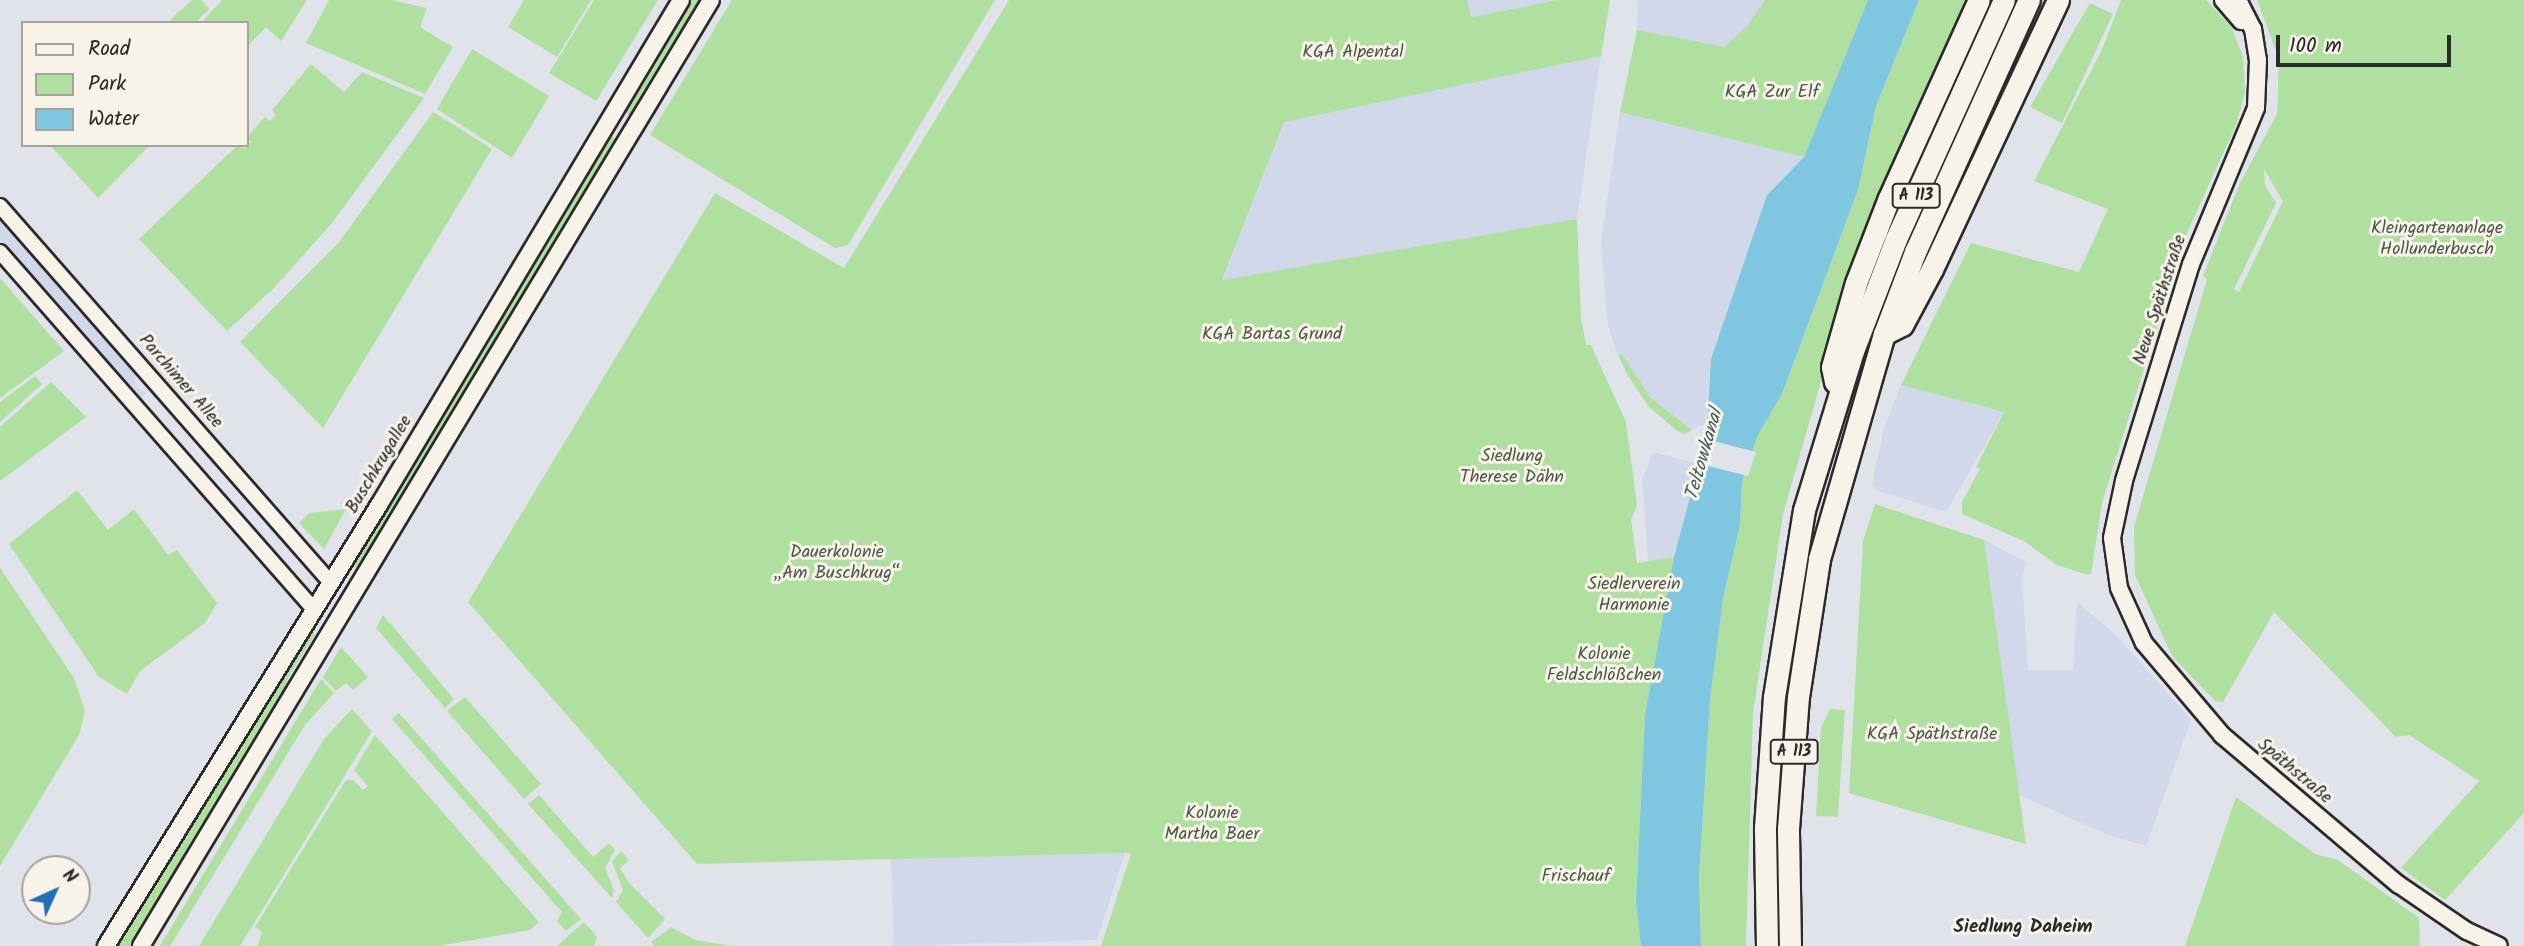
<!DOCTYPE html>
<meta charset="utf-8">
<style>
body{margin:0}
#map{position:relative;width:2524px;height:946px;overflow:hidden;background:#e0e3e9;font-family:Kalam,sans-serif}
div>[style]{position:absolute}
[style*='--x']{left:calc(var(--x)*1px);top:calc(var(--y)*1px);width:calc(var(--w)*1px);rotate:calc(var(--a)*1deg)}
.built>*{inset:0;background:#d0d8ea}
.green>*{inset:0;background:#afe0a0}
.water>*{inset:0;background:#7fc6e0}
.pier>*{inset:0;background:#e0e3e9}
.roads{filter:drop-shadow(2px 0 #2b2b2b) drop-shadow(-2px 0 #2b2b2b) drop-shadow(0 2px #2b2b2b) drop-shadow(0 -2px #2b2b2b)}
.tertiary>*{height:14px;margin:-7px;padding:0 7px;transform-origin:7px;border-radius:7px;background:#f7f3e8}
.secondary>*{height:16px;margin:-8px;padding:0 8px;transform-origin:8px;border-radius:8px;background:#f7f3e8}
.motorway>*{height:21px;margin:-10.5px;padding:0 10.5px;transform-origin:10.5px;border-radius:10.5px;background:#f7f3e8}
span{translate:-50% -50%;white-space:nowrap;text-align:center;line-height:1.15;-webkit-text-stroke:6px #f7f3e8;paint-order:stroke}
.shield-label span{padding:2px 5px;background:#f7f3e8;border:2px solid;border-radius:5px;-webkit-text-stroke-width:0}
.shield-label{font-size:16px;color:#2b2b2b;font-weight:700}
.park-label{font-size:18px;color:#4c5848}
.street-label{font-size:18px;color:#2b2b2b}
.water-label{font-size:19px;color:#445a61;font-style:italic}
.neighbourhood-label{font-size:19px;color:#2b2b2b;font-weight:700}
.legend{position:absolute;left:21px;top:21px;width:228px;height:126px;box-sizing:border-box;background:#f7f3e8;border:2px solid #a5a39c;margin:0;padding:9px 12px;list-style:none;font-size:21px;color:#2b2b2b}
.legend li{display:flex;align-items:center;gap:14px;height:35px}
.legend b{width:35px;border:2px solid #a5a39c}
.north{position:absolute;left:21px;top:855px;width:70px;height:70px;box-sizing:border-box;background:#f7f3e8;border:2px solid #a5a39c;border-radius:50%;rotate:45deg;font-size:19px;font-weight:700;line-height:28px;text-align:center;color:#2b2b2b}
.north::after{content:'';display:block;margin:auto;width:24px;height:32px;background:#1f6fb2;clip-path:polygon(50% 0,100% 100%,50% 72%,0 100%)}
.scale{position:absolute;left:2276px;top:35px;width:175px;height:32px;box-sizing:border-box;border:4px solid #2b2b2b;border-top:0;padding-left:9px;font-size:21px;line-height:24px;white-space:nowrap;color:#2b2b2b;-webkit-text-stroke:5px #f7f3e8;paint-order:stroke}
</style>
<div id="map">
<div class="built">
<i style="clip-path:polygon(1467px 0,1559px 0,1470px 17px)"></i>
<i style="clip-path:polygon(1638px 0,1765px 0,1747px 26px,1724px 47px,1713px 48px,1637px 30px)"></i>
<i style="clip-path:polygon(1601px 56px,1577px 219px,1222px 281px,1284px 121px)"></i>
<i style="clip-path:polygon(1620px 112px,1804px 157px,1767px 195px,1711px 359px,1705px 423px,1692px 430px,1650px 397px,1622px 354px,1618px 355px,1608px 326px,1601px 242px)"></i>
<i style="clip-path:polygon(0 216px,70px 301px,102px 332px,101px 336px,123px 355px,122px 360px,135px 369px,135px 386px,147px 393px,141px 398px,134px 396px,47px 297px,46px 287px,39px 286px,0 244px)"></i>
<i style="clip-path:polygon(1901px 385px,2004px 412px,1946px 512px,1876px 490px,1872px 484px,1884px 428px)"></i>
<i style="clip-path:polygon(1653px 452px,1699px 464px,1667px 594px,1651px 599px,1642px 479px)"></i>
<i style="clip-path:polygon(1984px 540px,2026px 562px,2022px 580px,2028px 670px,2073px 670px,2077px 602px,2117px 636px,2191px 720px,2146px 846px,2106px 834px,2019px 795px)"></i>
<i style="clip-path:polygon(1125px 853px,1097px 940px,894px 946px,891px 859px)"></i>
</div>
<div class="green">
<i style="clip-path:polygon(192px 0,201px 0,209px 9px,195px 23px,175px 23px,171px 19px)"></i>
<i style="clip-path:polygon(222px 0,307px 0,281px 41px,266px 27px,247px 47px,247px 23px,201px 23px)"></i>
<i style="clip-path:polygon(329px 0,391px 0,427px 8px,420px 27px,453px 47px,425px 94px,306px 43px)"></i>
<i style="clip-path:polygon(524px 0,591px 0,557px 57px,508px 27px)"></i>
<i style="clip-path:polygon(594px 0,658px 0,596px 101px,549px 73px)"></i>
<i style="clip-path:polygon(688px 0,704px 0,633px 117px,621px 110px)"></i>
<i style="clip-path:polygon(732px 0,995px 0,848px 245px,835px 248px,650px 135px)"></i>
<i style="clip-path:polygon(1009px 0,1467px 0,1471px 17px,1559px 0,1610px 0,1601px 56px,1284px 122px,1222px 280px,1577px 219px,1581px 318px,1586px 345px,1591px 345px,1626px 422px,1637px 505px,1631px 520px,1637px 563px,1674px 557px,1645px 715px,1636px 902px,1641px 946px,1101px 946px,1131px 854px,1125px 853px,697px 864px,468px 602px,715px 193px,844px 268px)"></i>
<i style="clip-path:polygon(1765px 0,1868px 0,1804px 157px,1620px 112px,1637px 30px,1724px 47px,1747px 26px)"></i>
<i style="clip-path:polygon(1919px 0,1965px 0,1898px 165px,1831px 346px,1783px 514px,1753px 713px,1746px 946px,1701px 946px,1699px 879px,1710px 699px,1723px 599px,1740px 525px,1742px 483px,1757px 437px,1782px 394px,1858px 190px,1876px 106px)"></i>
<i style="clip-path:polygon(2121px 0,2206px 0,2232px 28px,2243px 57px,2245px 91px,2237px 123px,2185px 237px,2102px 503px,2091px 574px,2085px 574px,2057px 565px,2024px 541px,1962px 514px,1962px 502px,1980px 469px,1976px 467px,2004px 412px,1901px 385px,1971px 243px,2079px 272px,2108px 209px,2034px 181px,2102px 50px)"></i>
<i style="clip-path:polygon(evenodd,2257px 0,2524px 0,2524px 813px,2445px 900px,2401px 868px,2479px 781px,2409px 735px,2396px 737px,2274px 612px,2223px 702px,2215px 701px,2172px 656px,2135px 575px,2134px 527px,2207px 279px,2203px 276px,2240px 183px,2277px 114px,2279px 59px,2257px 0,2264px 169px,2283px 201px,2239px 292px,2234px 289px,2276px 203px,2265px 185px,2264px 169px)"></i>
<i style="clip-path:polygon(2090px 3px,2113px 14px,2062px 123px,2030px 107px)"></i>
<i style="clip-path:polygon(472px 49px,549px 96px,512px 158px,437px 109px)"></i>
<i style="clip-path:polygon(311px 64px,344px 92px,362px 72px,424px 98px,332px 223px,274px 288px,227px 331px,139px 239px,238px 145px,245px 149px,251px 142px,247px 137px,265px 117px,270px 121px,276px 115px,272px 110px)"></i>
<i style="clip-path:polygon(433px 112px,492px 149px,323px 428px,240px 342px,340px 241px)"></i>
<i style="clip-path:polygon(607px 134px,619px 141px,359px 571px,353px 565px)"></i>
<i style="clip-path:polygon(50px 145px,150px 145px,98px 198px)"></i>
<i style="clip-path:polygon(0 278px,64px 351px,0 398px)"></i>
<i style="clip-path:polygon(1622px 354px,1650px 397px,1692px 430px,1685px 434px,1676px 430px,1648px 406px,1627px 374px,1618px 355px)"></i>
<i style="clip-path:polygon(35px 376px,42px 384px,0 422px,0 402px)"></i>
<i style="clip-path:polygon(51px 382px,86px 417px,0 481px,0 427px)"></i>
<i style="clip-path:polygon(77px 490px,108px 530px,134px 509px,168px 555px,177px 550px,217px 603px,205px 623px,140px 671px,127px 694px,99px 677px,9px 544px)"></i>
<i style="clip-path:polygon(1875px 504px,1984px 540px,2026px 844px,1849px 793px,1863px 541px)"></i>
<i style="clip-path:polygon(346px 509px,324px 549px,299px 523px,309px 513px)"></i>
<i style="clip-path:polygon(0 568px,74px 678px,85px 711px,79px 735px,0 866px)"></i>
<i style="clip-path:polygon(383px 615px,454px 699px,445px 708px,376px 628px)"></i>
<i style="clip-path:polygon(308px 629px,315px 634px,288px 678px,280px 701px,131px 946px,118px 946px)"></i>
<i style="clip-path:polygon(341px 647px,368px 677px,353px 690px,346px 683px,336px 691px,323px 677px)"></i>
<i style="clip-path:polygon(321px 679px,334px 693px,305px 725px,170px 946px,160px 946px)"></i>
<i style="clip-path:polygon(465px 697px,541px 784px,524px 799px,447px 711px)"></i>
<i style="clip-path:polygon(352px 709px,372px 731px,240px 946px,199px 946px,324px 739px)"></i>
<i style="clip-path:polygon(1830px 709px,1845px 710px,1838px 817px,1816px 816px,1821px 728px)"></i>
<i style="clip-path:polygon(399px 713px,581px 919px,566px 931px,557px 921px,562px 912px,392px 719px)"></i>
<i style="clip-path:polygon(375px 735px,539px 922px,530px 930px,439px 946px,258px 946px,262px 932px,255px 927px,346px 780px,353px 780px,363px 790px,368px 786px,354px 770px)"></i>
<i style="clip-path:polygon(539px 795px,593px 857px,609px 843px,615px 850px,605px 868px,614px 890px,612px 898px,528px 804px)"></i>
<i style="clip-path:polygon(2236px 797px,2315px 854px,2338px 860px,2419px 918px,2420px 946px,2185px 946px)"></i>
<i style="clip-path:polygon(621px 851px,629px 860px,620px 868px,629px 883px,665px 919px,648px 938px,616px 902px,623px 890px,612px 862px)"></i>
<i style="clip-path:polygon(584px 922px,597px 937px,594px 946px,557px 946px)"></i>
<i style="clip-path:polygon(671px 927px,695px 940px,733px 946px,654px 946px,651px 942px)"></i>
</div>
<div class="water">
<i style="clip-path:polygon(1868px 0,1919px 0,1876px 106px,1858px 190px,1782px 394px,1757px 437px,1742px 483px,1740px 525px,1723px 599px,1710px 699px,1699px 879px,1701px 946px,1641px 946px,1636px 902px,1645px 715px,1674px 557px,1706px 438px,1711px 359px,1767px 195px,1804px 157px)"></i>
</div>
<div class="pier">
<i style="clip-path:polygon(1702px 438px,1756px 452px,1748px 476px,1696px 463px)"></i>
</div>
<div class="roads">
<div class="tertiary">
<i style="--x:0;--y:206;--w:502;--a:48.72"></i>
<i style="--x:0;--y:252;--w:474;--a:48.7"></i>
</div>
<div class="secondary">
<i style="--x:2223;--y:0;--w:28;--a:49"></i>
<i style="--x:2238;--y:0;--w:33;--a:63"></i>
<i style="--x:2253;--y:29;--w:31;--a:81"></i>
<i style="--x:2258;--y:60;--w:48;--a:92.4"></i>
<i style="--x:2256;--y:108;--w:169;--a:112.6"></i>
<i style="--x:2191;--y:264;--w:227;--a:107.2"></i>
<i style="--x:2124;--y:481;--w:58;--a:101.9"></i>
<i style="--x:2112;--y:538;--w:50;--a:82"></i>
<i style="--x:2119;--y:588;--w:60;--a:65.6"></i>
<i style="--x:2144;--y:643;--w:121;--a:49.7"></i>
<i style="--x:2222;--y:735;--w:231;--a:40.3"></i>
<i style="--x:2398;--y:884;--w:83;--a:34.3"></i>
<i style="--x:2467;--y:931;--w:35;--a:25"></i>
<i style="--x:106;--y:946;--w:519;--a:-58.24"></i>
<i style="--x:379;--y:505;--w:588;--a:-59.12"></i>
<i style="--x:141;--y:946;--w:1104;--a:-58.93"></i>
</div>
<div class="motorway">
<i style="--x:1884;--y:334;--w:20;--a:-27"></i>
<i style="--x:1902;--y:325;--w:64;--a:-61.8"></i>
<i style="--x:1932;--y:269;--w:297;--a:-64.9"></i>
<i style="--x:1835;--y:382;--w:15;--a:-101"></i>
<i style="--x:1832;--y:367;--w:87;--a:-74.1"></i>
<i style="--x:1856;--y:283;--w:91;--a:-68.8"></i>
<i style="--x:1889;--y:198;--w:217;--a:-65.6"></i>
<i style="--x:1767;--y:946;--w:118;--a:-91"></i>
<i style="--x:1765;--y:828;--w:131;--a:-86.1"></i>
<i style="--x:1774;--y:697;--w:189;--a:-80.9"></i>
<i style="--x:1804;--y:510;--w:166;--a:-72.9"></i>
<i style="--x:1853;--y:351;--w:120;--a:-69"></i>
<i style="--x:1896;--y:239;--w:262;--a:-65.7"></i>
<i style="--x:1790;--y:946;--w:117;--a:-91"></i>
<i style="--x:1788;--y:829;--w:132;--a:-85.7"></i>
<i style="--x:1798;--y:697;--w:140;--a:-81.3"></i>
<i style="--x:1819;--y:559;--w:234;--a:-73.9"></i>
<i style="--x:1884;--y:334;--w:88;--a:-69.3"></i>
<i style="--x:1915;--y:252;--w:277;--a:-65.7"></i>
</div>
</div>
<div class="shield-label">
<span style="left:1916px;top:196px">A 113</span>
<span style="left:1794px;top:752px">A 113</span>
</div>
<div class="park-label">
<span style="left:1353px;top:53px">KGA Alpental</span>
<span style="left:1772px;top:93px">KGA Zur Elf</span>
<span style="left:2437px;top:240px">Kleingartenanlage<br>Hollunderbusch</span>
<span style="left:1272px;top:335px">KGA Bartas Grund</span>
<span style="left:1512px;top:468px">Siedlung<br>Therese Dähn</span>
<span style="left:837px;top:564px">Dauerkolonie<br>„Am Buschkrug“</span>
<span style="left:1634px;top:596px">Siedlerverein<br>Harmonie</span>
<span style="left:1604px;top:666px">Kolonie<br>Feldschlößchen</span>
<span style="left:1932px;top:735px">KGA Späthstraße</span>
<span style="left:1212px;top:825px">Kolonie<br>Martha Baer</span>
<span style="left:1576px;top:877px">Frischauf</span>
</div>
<div class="street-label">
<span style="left:2161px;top:300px;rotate:-72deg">Neue Späthstraße</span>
<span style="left:180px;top:382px;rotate:49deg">Parchimer Allee</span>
<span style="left:380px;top:465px;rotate:-59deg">Buschkrugallee</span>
<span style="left:2294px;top:772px;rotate:40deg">Späthstraße</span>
</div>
<div class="water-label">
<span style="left:1705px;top:455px;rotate:-74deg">Teltowkanal</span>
</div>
<div class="neighbourhood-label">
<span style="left:2023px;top:928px">Siedlung Daheim</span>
</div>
<ul class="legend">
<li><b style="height:9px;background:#f7f3e8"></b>Road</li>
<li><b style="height:19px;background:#afe0a0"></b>Park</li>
<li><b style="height:19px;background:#7fc6e0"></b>Water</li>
</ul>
<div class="north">N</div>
<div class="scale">100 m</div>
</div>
